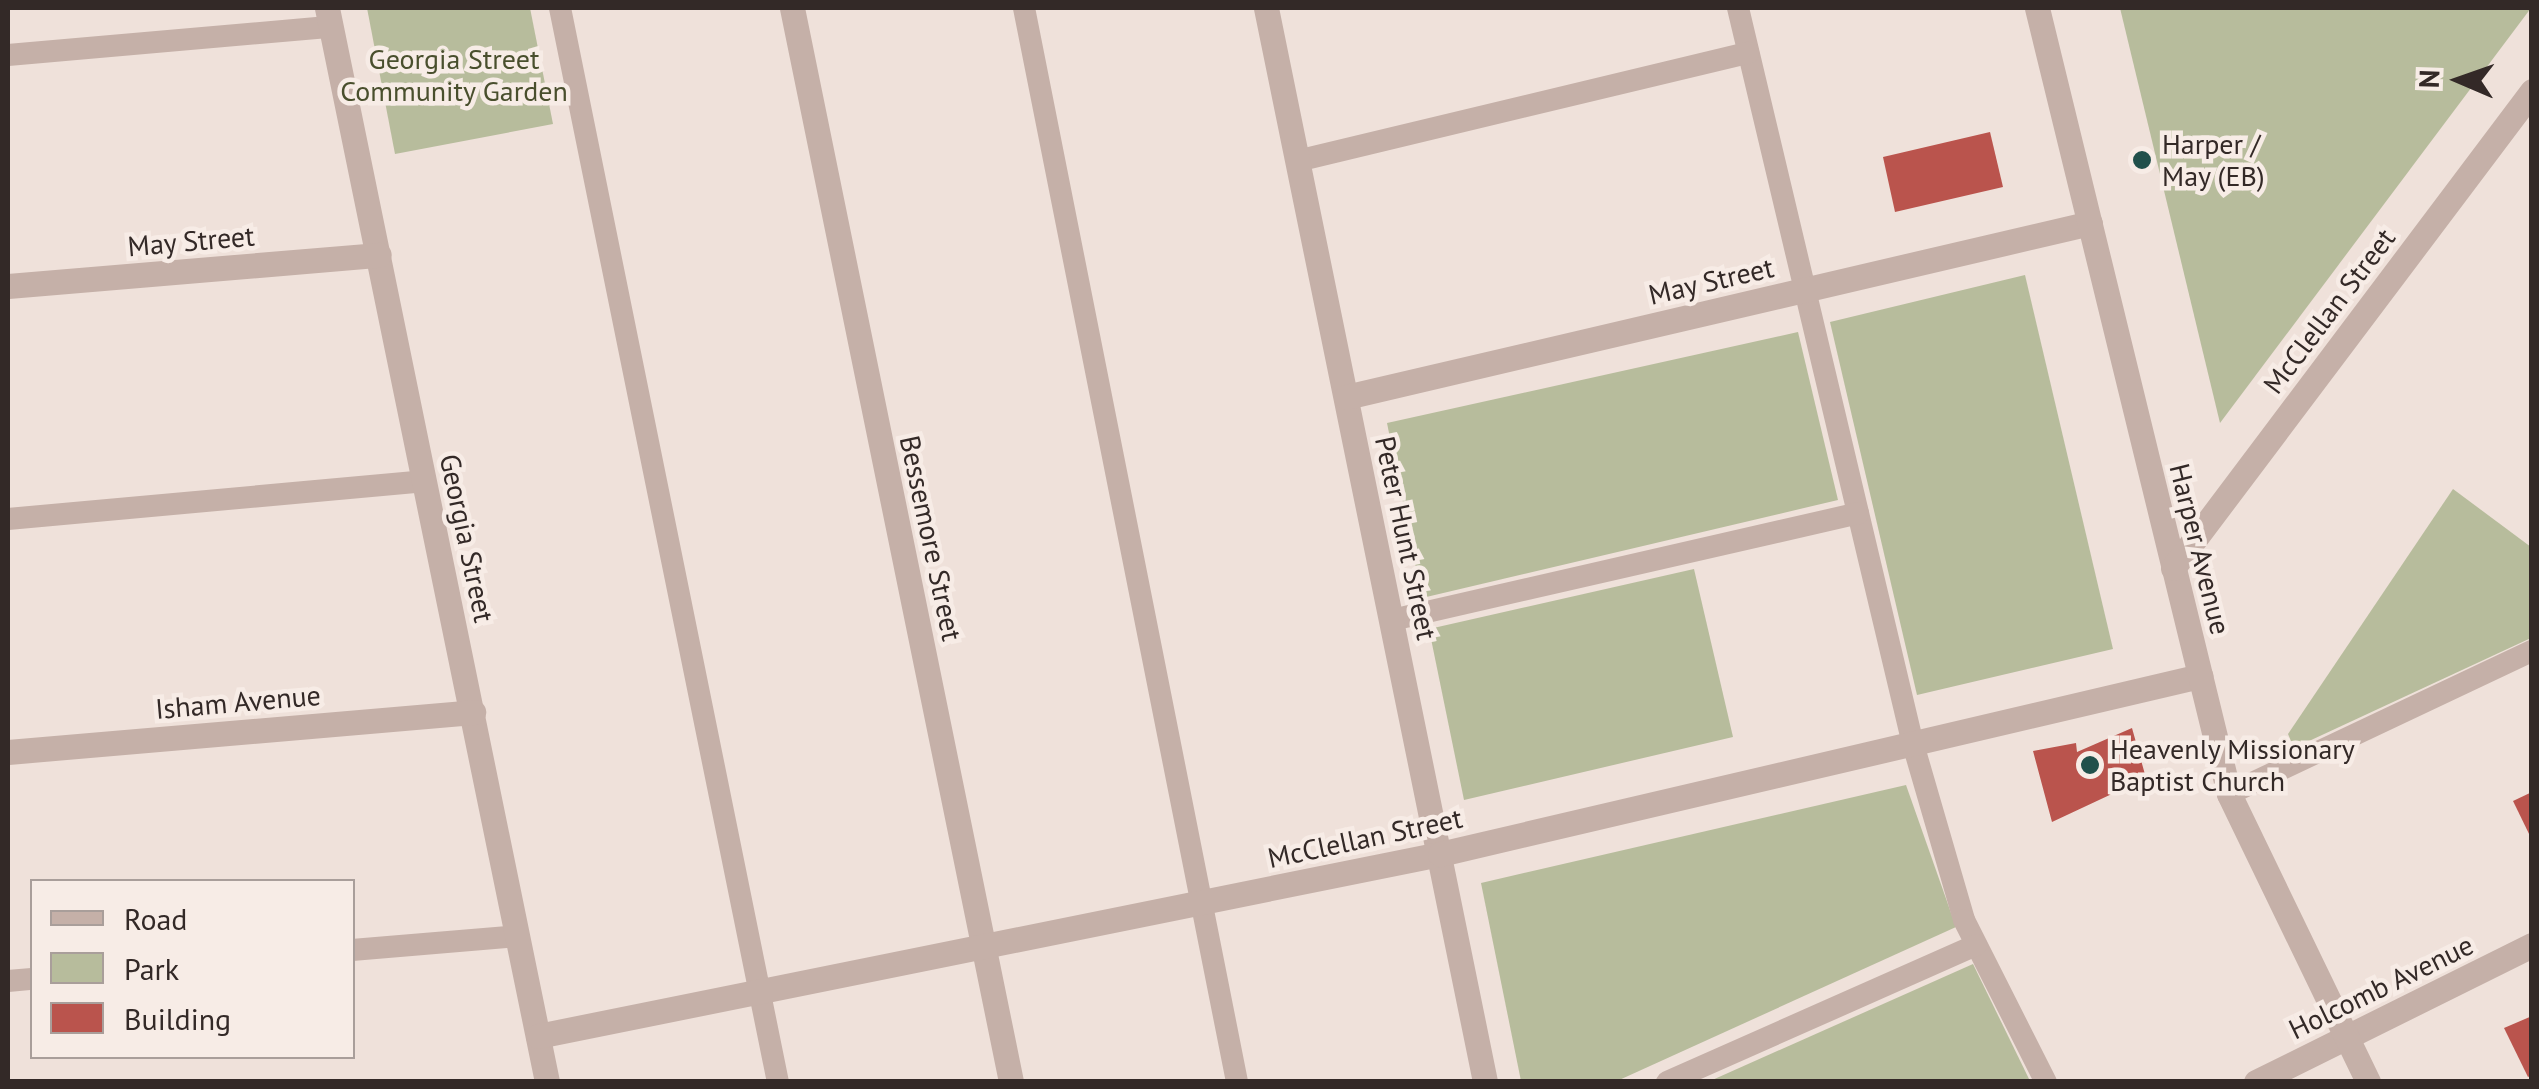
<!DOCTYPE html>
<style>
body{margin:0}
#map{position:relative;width:2539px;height:1089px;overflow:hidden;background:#efe1da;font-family:"PT Sans",sans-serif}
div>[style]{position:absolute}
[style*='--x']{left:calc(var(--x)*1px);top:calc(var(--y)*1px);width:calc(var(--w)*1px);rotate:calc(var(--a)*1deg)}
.green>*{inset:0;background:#b7bc9c}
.building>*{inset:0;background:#ba544d}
.service>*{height:22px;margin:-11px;padding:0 11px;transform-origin:11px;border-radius:11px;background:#c5b0a8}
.minor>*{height:25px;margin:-12.5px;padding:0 12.5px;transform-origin:12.5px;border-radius:12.5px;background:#c5b0a8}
.tertiary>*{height:25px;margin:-12.5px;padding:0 12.5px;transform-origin:12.5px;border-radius:12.5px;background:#c5b0a8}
.dots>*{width:28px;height:28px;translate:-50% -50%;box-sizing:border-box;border:5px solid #f7ece6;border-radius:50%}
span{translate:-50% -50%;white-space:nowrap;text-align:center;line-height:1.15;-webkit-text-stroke:9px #f7ece6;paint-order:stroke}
.park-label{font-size:28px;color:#494f2d}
.poi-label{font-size:28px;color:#332927}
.left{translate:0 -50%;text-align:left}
.street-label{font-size:28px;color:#332927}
.frame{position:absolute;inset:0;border:10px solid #332927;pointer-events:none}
.legend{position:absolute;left:30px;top:879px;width:325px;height:180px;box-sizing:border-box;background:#f7ece6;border:2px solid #a99e9a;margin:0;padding:12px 18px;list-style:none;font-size:30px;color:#332927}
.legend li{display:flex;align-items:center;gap:20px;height:50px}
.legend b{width:50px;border:2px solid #a99e9a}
.north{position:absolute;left:2409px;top:30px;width:100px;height:100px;-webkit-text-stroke:8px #f7ece6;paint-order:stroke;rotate:272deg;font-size:28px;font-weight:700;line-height:40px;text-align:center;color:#332927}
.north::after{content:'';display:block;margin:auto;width:35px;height:45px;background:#332927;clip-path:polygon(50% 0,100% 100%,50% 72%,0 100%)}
</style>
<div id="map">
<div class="green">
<i style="clip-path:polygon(367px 8px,530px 8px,553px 124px,395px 154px)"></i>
<i style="clip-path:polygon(2120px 8px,2531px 8px,2220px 423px)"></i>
<i style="clip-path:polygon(2025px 275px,2113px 649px,1917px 695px,1830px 322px)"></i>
<i style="clip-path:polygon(1798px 332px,1838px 500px,1422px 598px,1387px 423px)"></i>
<i style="clip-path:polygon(2453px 489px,2531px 547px,2531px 638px,2294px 748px,2288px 734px)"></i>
<i style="clip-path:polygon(1694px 569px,1733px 737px,1464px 800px,1429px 629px)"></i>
<i style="clip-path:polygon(1906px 785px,1956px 927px,1617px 1081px,1521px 1081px,1481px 883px)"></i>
<i style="clip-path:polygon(1973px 964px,2030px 1081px,1710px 1081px)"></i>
</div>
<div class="building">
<i style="clip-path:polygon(1990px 132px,2003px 187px,1895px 212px,1883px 157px)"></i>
<i style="clip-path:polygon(2132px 728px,2146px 778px,2052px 822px,2033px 751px,2076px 743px,2077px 752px)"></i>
<i style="clip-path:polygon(2532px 792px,2532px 840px,2513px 801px)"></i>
<i style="clip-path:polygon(2532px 1016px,2532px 1075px,2528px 1077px,2504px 1028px)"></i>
</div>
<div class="service">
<i style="--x:560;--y:8;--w:1096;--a:78.53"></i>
<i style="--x:1024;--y:8;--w:1095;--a:78.78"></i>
<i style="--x:1738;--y:8;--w:757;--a:76.63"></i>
<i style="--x:1913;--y:744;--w:183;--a:73.8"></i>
<i style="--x:1964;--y:920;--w:182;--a:63.2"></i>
<i style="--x:8;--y:55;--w:324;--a:-5"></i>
<i style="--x:1297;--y:161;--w:464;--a:-13.5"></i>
<i style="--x:8;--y:519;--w:417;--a:-5.2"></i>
<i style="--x:1392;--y:620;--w:478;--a:-12.9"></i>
<i style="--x:2229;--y:794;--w:335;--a:-25.3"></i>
<i style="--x:352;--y:950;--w:166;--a:-4.8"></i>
<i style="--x:8;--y:981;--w:24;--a:-5"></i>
<i style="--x:1667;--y:1082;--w:338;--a:-23.9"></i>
</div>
<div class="minor">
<i style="--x:327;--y:8;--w:1096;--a:78.42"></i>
<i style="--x:792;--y:8;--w:1096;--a:78.47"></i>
<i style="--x:1266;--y:8;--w:1096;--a:78.47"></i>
<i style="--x:8;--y:286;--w:372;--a:-4.8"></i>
<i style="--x:1346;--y:397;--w:764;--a:-13.16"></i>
<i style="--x:8;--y:752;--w:467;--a:-4.9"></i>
<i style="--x:538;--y:1036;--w:920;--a:-11.41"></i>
<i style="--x:1440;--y:854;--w:781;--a:-13.18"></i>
<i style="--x:2256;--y:1082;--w:308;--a:-26.4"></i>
</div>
<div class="tertiary">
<i style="--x:2037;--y:8;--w:809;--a:76.27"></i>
<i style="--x:2229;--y:794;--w:320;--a:64.2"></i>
<i style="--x:2173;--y:568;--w:597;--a:-53.03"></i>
</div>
<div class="dots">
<i style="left:2142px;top:160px;background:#21504b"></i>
<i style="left:2090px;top:765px;background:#21504b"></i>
</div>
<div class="park-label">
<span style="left:454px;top:75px">Georgia Street<br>Community Garden</span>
</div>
<div class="poi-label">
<span class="left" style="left:2162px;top:160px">Harper /<br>May (EB)</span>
<span class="left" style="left:2110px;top:765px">Heavenly Missionary<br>Baptist Church</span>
</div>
<div class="street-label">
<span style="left:191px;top:241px;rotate:-5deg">May Street</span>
<span style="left:1711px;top:281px;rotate:-13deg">May Street</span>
<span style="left:2329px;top:311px;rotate:-53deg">McClellan Street</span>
<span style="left:467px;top:538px;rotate:78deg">Georgia Street</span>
<span style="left:931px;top:538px;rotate:78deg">Bessemore Street</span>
<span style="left:1406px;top:538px;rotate:78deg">Peter Hunt Street</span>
<span style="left:2200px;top:549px;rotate:76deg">Harper Avenue</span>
<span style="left:238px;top:702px;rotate:-5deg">Isham Avenue</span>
<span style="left:1365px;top:838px;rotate:-12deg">McClellan Street</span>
<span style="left:2381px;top:987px;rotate:-26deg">Holcomb Avenue</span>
</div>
<div class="frame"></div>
<ul class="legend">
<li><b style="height:12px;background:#c5b0a8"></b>Road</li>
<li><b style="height:28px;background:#b7bc9c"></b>Park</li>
<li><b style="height:28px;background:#ba544d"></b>Building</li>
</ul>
<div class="north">N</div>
</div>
